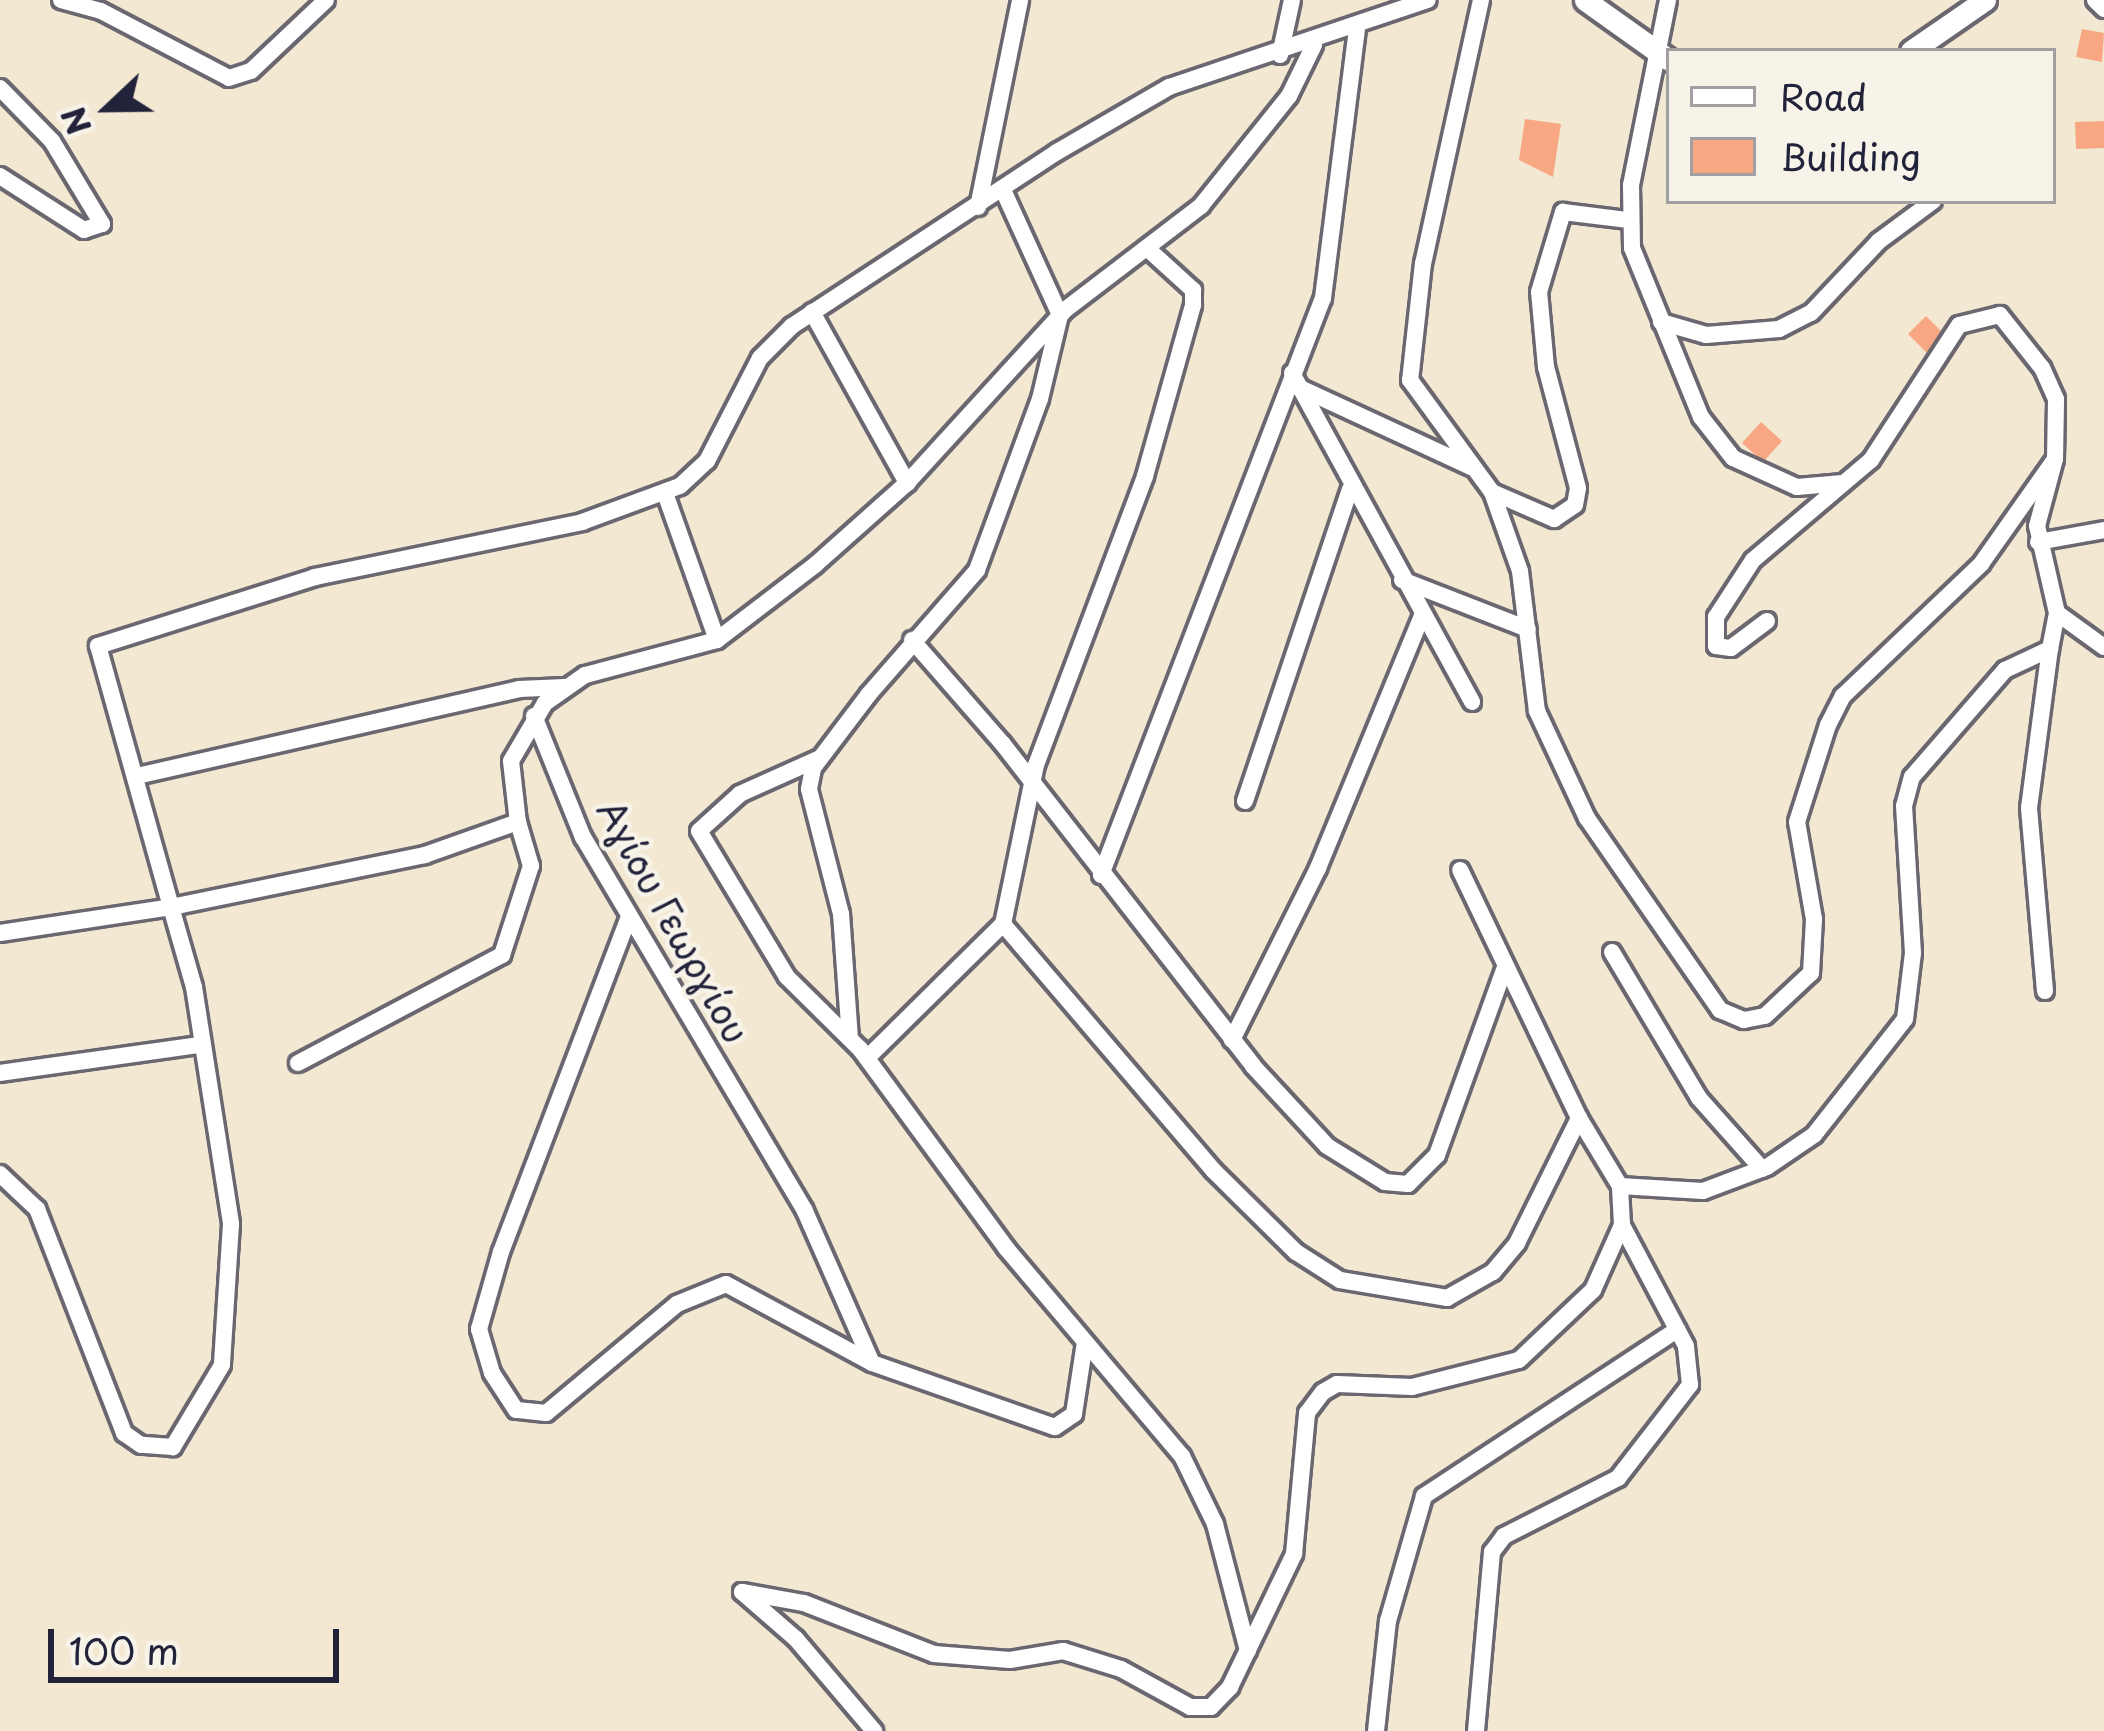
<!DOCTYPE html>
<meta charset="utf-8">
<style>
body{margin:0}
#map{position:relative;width:2104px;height:1731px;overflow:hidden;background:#f3e8d2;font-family:"Playpen Sans",sans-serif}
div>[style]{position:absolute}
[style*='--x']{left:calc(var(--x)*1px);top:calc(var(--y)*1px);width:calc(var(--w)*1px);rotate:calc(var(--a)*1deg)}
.building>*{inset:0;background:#f7a882}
.roads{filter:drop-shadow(3px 0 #6b6770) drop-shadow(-3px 0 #6b6770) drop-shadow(0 3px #6b6770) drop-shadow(0 -3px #6b6770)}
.minor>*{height:16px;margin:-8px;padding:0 8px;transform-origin:8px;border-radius:8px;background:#fff}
.tertiary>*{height:21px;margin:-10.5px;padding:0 10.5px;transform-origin:10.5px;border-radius:10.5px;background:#fff}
span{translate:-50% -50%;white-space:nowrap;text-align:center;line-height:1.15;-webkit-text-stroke:9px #f7f3e8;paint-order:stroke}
.street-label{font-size:36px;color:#22223b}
.legend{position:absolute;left:1666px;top:48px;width:390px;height:156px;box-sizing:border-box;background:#f7f3e8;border:3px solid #a29fa3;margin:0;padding:15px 21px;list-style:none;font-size:36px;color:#22223b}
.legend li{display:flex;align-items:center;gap:24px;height:60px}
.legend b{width:60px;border:3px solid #a29fa3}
.north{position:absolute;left:48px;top:48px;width:120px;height:120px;-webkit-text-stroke:9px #f7f3e8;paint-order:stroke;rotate:248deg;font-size:33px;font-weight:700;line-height:48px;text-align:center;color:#22223b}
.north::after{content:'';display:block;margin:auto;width:42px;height:54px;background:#22223b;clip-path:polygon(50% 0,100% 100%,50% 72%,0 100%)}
.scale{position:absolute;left:48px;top:1629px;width:291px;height:54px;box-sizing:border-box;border:6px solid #22223b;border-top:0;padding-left:15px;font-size:36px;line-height:42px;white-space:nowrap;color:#22223b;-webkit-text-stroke:9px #f7f3e8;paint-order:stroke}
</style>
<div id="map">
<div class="building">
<i style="clip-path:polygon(2082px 29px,2104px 33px,2102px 62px,2076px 57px)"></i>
<i style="clip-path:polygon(1525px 119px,1561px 124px,1553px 177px,1519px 160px)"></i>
<i style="clip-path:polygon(2104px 121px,2104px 148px,2076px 149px,2075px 122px)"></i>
<i style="clip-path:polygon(1926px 316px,1945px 335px,1927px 353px,1908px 334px)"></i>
<i style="clip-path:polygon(1761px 422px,1782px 441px,1763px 462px,1742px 443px)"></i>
</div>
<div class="roads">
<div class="minor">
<i style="--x:61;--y:0;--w:41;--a:15.4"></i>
<i style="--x:101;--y:11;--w:144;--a:27.6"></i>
<i style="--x:229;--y:78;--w:23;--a:-18"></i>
<i style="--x:251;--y:71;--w:103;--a:-43.4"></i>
<i style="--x:1481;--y:0;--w:269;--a:102.4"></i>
<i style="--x:1423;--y:263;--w:118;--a:96.3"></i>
<i style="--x:1410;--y:380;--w:139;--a:53.8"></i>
<i style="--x:1492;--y:492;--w:84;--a:70.5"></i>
<i style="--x:1520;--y:571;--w:141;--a:83.1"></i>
<i style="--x:1537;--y:711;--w:118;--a:65"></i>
<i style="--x:1587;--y:818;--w:234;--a:55.3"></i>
<i style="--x:1720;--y:1010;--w:26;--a:23"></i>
<i style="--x:1744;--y:1020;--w:21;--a:-11"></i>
<i style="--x:1765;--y:1016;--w:63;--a:-43.1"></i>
<i style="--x:1811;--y:973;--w:54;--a:-86.8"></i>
<i style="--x:1814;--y:919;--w:98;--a:-99.9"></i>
<i style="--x:1797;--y:822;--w:102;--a:-72.3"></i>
<i style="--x:1828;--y:725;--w:33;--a:-63"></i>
<i style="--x:1843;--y:696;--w:191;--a:-43.7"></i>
<i style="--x:1981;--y:564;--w:128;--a:-54.8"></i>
<i style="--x:1668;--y:0;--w:189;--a:101.3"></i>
<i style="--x:1631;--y:185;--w:63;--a:89.1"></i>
<i style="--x:1632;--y:248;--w:183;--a:67.8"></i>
<i style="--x:1701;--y:417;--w:52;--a:52"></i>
<i style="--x:1733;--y:458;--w:70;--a:24.4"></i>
<i style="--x:1797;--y:487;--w:46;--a:-5"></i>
<i style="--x:2095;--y:0;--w:13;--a:45"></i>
<i style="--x:1314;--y:45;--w:57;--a:116.1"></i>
<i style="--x:1289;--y:96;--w:141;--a:128.7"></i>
<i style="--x:1201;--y:206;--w:171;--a:142.6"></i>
<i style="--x:1065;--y:310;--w:234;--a:132.4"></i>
<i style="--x:907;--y:483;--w:123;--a:138.3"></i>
<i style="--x:815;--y:565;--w:123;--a:142.6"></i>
<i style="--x:717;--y:640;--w:137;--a:165.1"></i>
<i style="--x:585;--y:675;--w:49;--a:145"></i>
<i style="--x:545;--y:703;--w:67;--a:120.4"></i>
<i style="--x:511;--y:761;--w:61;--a:83.5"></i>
<i style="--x:518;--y:822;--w:99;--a:160.5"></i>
<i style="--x:425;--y:855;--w:259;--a:168.4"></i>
<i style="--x:171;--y:907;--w:271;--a:-105.6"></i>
<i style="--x:98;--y:646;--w:228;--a:-17.6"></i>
<i style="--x:315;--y:577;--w:273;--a:-11.6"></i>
<i style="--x:582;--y:522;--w:104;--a:-20.2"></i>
<i style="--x:680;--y:486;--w:37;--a:-43"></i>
<i style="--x:707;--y:461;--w:116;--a:-62.8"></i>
<i style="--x:760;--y:358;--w:45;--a:-45"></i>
<i style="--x:792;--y:326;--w:317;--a:-33.3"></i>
<i style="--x:1057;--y:152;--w:129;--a:-30.1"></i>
<i style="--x:1169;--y:87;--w:273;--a:-18.6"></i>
<i style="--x:1280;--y:55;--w:56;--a:-77.7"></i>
<i style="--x:0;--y:88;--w:74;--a:45.5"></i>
<i style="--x:52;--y:141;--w:97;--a:58.9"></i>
<i style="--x:102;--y:224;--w:19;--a:162"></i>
<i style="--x:84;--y:230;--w:100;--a:-147.3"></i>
<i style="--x:978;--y:207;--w:211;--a:-78.5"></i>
<i style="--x:812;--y:312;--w:196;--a:60.9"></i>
<i style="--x:1661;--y:322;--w:47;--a:16.1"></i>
<i style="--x:1706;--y:335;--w:73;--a:-4.7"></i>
<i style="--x:1779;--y:329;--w:36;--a:-27"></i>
<i style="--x:1811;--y:313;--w:99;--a:-46.6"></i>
<i style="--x:1879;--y:241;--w:67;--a:-36.5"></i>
<i style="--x:1292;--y:373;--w:375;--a:61.3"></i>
<i style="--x:1298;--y:387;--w:191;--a:24.8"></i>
<i style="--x:1492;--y:492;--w:68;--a:23.5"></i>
<i style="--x:1554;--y:519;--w:25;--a:-34"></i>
<i style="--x:1575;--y:505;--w:17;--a:-80"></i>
<i style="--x:1578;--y:488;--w:125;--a:-104.8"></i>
<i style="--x:1546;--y:367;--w:75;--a:-95.3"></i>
<i style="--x:1539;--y:292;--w:84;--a:-73.3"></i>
<i style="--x:1563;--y:212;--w:64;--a:7.1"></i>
<i style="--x:665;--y:493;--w:156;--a:70.5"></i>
<i style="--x:2038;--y:542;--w:67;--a:-10.3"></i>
<i style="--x:1402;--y:580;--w:135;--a:21.3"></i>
<i style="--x:2057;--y:613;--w:58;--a:35.9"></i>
<i style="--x:912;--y:640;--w:137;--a:48.9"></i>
<i style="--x:1002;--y:743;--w:409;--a:52.1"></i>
<i style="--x:1253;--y:1066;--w:109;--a:47.2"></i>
<i style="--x:1327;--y:1146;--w:68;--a:31.8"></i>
<i style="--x:1385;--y:1182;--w:23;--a:5"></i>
<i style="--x:1408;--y:1184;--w:41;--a:-45"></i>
<i style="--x:1437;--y:1155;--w:197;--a:-70.1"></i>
<i style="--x:534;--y:716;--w:131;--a:68"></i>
<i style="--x:583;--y:837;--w:433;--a:59.3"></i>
<i style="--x:804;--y:1209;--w:168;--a:66.2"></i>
<i style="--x:872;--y:1363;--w:166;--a:-151.6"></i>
<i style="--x:726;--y:1284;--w:53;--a:157.8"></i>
<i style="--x:677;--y:1304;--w:170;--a:140.2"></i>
<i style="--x:546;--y:1413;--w:30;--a:-174"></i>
<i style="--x:516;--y:1410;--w:44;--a:-123"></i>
<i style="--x:492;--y:1373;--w:46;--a:-106.5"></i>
<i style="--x:479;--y:1329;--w:80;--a:-74.1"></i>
<i style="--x:501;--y:1252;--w:359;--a:-69.1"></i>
<i style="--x:820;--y:758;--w:88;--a:155.8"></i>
<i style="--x:740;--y:794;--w:55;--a:137.9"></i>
<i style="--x:699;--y:831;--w:170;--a:58.9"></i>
<i style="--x:787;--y:977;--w:103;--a:44.6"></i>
<i style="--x:860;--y:1049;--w:247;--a:53.7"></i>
<i style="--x:1006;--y:1248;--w:272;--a:49.8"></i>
<i style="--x:1182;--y:1456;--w:76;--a:64.1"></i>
<i style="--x:1215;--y:1524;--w:131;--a:75.4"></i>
<i style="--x:137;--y:776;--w:392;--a:-12.8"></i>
<i style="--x:519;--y:689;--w:46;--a:-2.5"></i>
<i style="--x:1245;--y:801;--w:329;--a:-71.4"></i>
<i style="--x:1101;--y:875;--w:618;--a:-68.96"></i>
<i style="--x:1323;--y:298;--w:270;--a:-82.8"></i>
<i style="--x:1003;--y:924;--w:162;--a:-78.3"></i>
<i style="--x:1036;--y:765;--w:309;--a:-69.3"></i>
<i style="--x:1145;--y:476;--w:178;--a:-74.3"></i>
<i style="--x:1193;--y:305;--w:15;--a:-90"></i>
<i style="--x:1193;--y:290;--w:61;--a:-137.7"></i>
<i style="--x:0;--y:933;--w:173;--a:-8.6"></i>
<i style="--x:171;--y:907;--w:83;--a:74"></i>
<i style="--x:194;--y:987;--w:240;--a:81.1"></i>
<i style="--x:231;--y:1224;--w:141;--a:93.7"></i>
<i style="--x:222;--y:1365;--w:96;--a:120.9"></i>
<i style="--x:173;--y:1447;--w:32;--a:-176"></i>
<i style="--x:141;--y:1445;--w:21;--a:-145"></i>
<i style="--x:124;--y:1433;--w:240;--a:-111.2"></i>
<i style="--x:37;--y:1209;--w:51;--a:-136.6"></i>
<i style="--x:1612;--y:952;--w:170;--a:59.2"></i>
<i style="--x:1699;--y:1098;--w:95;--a:48.4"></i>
<i style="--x:2045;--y:991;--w:184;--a:-95"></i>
<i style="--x:2029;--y:808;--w:160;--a:-82.5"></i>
<i style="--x:850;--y:1039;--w:125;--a:-94.1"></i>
<i style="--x:841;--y:914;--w:129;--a:-104.4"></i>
<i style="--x:809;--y:789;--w:21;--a:-79"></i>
<i style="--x:813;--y:768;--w:93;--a:-52.9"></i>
<i style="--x:869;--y:694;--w:164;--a:-48.9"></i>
<i style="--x:977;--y:570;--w:182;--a:-69.8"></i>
<i style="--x:1040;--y:399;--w:86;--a:-76.6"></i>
<i style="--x:1060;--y:315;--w:137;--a:-114.5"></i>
<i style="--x:1232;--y:1040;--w:192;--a:-63.4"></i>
<i style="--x:1318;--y:868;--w:273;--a:-67.6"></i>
<i style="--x:867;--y:1058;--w:191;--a:-44.6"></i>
<i style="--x:1003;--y:924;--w:323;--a:49.5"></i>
<i style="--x:1213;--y:1170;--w:117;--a:44.7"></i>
<i style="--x:1296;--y:1252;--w:52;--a:32.5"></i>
<i style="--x:1340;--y:1280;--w:109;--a:9.5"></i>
<i style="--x:1447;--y:1298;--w:53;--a:-29.5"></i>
<i style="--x:1493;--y:1272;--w:38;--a:-50"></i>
<i style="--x:1517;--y:1243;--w:140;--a:-63.6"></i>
<i style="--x:1579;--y:1118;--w:275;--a:-115.6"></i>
<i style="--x:298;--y:1063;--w:231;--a:-27.9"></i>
<i style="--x:502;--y:955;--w:94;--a:-72"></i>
<i style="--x:531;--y:866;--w:46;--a:-106.5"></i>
<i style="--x:0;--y:1073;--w:201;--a:-8"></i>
<i style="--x:1620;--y:1186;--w:83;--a:3.4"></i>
<i style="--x:1703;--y:1191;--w:68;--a:-20.6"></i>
<i style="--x:1767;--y:1167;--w:57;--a:-34.2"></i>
<i style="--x:1814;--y:1135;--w:147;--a:-51.9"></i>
<i style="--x:1905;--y:1019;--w:66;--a:-83.1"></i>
<i style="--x:1913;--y:953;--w:147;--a:-93.5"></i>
<i style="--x:1904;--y:806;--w:30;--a:-75"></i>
<i style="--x:1912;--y:777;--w:142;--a:-49"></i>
<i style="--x:2005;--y:670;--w:50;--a:-25"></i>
<i style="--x:2050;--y:649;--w:37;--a:-79"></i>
<i style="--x:2057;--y:613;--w:89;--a:-102.9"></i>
<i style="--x:2037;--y:526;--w:69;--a:-75"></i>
<i style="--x:2055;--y:459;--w:60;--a:-89"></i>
<i style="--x:2056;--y:399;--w:34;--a:-114"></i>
<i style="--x:2042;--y:368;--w:68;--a:-128.4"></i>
<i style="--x:2000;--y:315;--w:42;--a:166.3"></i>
<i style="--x:1959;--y:325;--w:161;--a:123.1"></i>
<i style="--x:1871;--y:460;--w:155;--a:139.7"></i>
<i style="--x:1753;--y:560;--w:68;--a:123"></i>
<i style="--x:1716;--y:617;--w:29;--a:90"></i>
<i style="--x:1716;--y:646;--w:15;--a:8"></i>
<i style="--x:1731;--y:648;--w:45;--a:-36.9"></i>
<i style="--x:872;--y:1363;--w:194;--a:19.3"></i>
<i style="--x:1055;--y:1427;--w:23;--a:-34"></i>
<i style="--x:1074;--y:1414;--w:73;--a:-81.3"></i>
<i style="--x:742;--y:1592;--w:63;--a:10.1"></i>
<i style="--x:804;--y:1603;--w:140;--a:21.4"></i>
<i style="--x:934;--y:1654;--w:76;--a:4.5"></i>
<i style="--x:1010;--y:1660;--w:54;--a:-9.6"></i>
<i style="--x:1063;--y:1651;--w:61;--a:17.2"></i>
<i style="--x:1121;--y:1669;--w:79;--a:28.8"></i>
<i style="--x:1190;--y:1707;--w:21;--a:0"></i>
<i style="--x:1211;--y:1707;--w:28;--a:-46"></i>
<i style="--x:1230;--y:1687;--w:148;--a:-64.3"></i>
<i style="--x:1294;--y:1554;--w:142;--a:-84.7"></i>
<i style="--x:1307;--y:1413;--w:26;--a:-53"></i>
<i style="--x:1323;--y:1392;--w:16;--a:-30"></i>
<i style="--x:1337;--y:1384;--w:75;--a:2.3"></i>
<i style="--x:1412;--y:1387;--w:110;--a:-14.2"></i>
<i style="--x:1519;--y:1360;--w:102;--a:-43.4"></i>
<i style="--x:1593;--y:1290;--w:71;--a:-66"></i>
<i style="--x:742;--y:1592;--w:72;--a:41"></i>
<i style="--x:796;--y:1639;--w:121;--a:49.7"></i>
<i style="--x:1376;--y:1731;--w:111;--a:-83.8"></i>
<i style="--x:1388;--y:1621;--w:130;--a:-73.9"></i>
<i style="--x:1424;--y:1496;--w:303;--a:-33.3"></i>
<i style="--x:1476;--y:1731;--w:180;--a:-84.9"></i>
<i style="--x:1492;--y:1552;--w:20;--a:-53"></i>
<i style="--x:1504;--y:1536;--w:128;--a:-27"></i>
<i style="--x:1618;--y:1478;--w:118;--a:-52.3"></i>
<i style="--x:1690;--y:1385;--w:39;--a:-96"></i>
<i style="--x:1686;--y:1346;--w:137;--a:-117.9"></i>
<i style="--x:1622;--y:1225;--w:39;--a:-93"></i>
<i style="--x:1620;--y:1186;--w:79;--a:-121.1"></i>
</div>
<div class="tertiary">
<i style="--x:1585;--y:0;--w:103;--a:35.5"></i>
<i style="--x:1911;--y:51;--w:90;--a:-34.6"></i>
</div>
</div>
<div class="street-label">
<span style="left:674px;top:921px;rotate:61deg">Αγίου Γεωργίου</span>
</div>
<ul class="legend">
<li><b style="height:15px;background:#fff"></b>Road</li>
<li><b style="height:33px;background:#f7a882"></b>Building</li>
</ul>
<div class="north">N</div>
<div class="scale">100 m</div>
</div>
